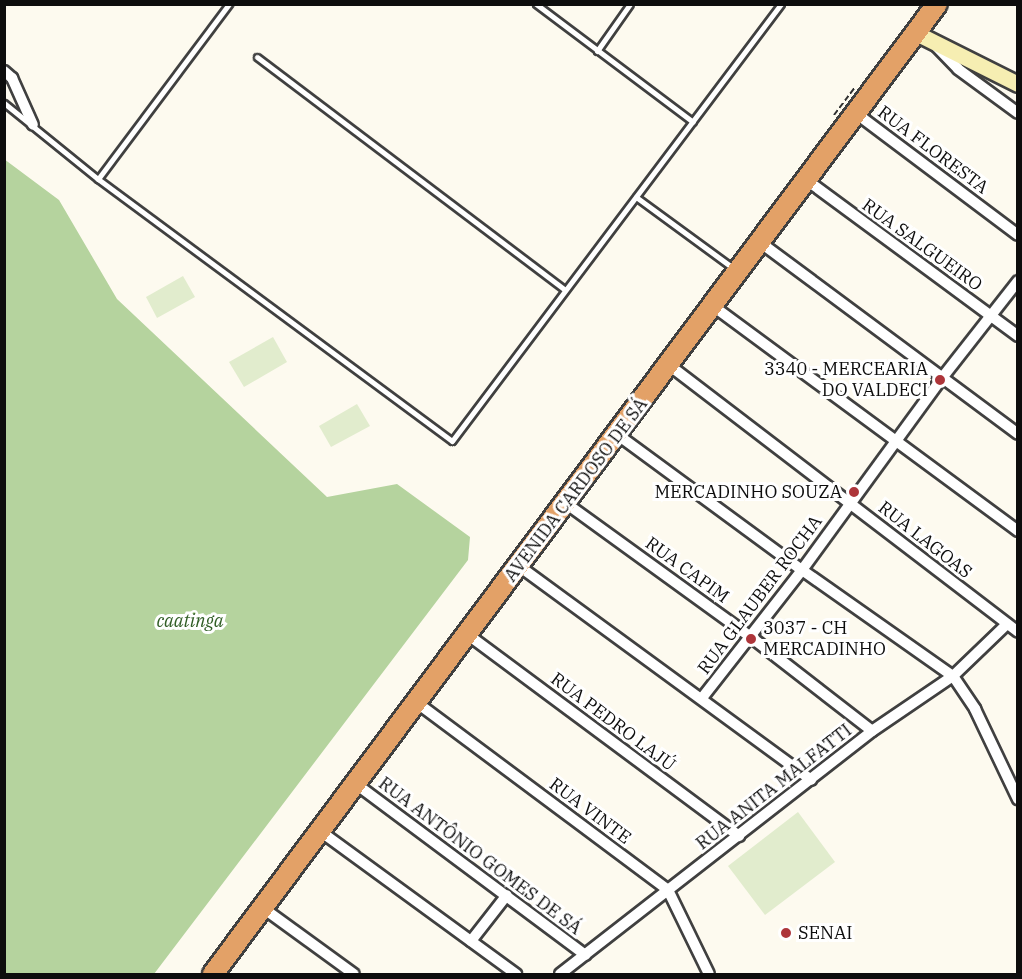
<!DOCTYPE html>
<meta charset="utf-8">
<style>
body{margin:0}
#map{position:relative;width:1022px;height:979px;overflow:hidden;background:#fdfaef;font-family:"IBM Plex Serif",serif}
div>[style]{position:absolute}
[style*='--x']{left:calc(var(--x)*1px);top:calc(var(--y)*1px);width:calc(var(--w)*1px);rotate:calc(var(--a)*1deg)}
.forest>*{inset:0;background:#b5d39e}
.pitch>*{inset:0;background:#e1eccd}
.path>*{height:2px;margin-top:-1px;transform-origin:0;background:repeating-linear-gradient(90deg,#2f2f2f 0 6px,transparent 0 9px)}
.roads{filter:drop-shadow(2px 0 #404040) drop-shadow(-2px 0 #404040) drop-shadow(0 2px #404040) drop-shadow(0 -2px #404040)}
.lane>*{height:5px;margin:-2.5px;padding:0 2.5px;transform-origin:2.5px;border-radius:2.5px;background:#fff}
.street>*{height:10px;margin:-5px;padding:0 5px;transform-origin:5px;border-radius:5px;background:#fff}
.secondary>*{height:15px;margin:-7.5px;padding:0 7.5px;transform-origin:7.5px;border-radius:7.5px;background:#f6eeb2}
.highway>*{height:20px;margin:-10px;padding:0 10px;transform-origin:10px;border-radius:10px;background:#e3a167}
.dots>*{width:16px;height:16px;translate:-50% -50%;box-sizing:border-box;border:3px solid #fff;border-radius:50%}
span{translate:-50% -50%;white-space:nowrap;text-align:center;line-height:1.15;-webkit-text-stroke:6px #fff;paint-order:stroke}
.street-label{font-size:18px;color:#0d0d0d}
.poi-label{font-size:18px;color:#0d0d0d}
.right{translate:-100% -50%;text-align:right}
.left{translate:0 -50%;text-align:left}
.park-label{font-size:18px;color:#305d25;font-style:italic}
.frame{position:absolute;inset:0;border:6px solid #0d0d0d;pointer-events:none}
</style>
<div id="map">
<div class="forest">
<i style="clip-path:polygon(4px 159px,59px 200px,117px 299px,327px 497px,397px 484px,470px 537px,468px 560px,154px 974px,5px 974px)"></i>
</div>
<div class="pitch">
<i style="clip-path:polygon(183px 276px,195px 297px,157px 318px,146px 297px)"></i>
<i style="clip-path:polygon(273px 337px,287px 362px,244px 387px,229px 362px)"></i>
<i style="clip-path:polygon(357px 404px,370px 426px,331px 447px,319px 426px)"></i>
<i style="clip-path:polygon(798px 812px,835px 862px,765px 915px,728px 866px)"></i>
</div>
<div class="path">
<i style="--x:834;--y:115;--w:35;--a:-53"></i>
</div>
<div class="roads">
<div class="lane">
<i style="--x:536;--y:4;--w:196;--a:36.9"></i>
<i style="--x:597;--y:51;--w:57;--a:-54.9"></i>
<i style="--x:257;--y:57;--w:386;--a:37.1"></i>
<i style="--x:4;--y:103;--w:121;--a:39"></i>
<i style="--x:98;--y:179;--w:440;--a:36.5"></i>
<i style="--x:452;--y:441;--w:547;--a:-53.03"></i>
<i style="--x:98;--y:179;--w:219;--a:-53.2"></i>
<i style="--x:636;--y:197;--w:120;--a:36.2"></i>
</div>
<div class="street">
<i style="--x:937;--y:47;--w:30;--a:46"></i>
<i style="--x:958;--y:69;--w:74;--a:36.3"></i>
<i style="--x:4;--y:71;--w:11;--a:41"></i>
<i style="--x:12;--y:78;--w:51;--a:65.9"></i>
<i style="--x:857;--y:114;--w:201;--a:36.9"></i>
<i style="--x:808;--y:181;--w:261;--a:36.4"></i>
<i style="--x:761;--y:243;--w:320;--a:36.6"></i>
<i style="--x:713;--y:306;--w:379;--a:36.4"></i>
<i style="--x:669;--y:365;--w:439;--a:37.4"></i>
<i style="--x:618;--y:435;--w:228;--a:36.3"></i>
<i style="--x:802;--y:570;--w:184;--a:35.1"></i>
<i style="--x:953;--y:676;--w:40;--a:56"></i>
<i style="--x:975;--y:709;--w:100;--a:64.5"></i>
<i style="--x:567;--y:504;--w:227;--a:35.9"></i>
<i style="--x:751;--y:637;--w:153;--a:37.8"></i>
<i style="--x:519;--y:566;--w:362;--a:36.2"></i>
<i style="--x:467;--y:634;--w:339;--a:36.6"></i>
<i style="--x:702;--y:698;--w:162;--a:-52"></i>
<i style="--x:802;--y:570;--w:238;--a:-53.9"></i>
<i style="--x:942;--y:378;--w:123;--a:-51.9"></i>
<i style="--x:416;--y:702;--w:314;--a:36.7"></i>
<i style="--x:668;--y:890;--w:93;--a:64"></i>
<i style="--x:356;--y:784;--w:286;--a:36.7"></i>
<i style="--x:320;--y:831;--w:243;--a:36.1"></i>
<i style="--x:263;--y:908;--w:112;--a:36"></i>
<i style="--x:471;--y:941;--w:58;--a:-52"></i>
<i style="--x:560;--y:974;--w:395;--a:-37.9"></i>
<i style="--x:872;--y:731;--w:98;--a:-34.2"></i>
<i style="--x:953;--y:676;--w:75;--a:-43.9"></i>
</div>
<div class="secondary">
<i style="--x:916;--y:33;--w:114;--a:26.6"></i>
</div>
<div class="highway">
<i style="--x:213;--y:974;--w:1210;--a:-53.26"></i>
</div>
</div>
<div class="dots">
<i style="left:940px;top:380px;background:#ad353a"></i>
<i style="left:854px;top:492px;background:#ad353a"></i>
<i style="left:751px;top:639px;background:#ad353a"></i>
<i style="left:786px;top:933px;background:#ad353a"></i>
</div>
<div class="street-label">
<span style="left:933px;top:150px;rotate:37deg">RUA FLORESTA</span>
<span style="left:922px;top:245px;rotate:36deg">RUA SALGUEIRO</span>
<span style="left:576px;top:490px;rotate:-53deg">AVENIDA CARDOSO DE SÁ</span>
<span style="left:925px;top:540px;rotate:38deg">RUA LAGOAS</span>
<span style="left:687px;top:570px;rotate:36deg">RUA CAPIM</span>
<span style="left:760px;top:595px;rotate:-53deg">RUA GLAUBER ROCHA</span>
<span style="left:613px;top:722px;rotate:37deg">RUA PEDRO LAJÚ</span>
<span style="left:774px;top:787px;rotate:-38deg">RUA ANITA MALFATTI</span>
<span style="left:590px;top:811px;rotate:37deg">RUA VINTE</span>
<span style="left:480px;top:856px;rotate:37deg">RUA ANTÔNIO GOMES DE SÁ</span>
</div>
<div class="poi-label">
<span class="right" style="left:928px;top:380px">3340 - MERCEARIA<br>DO VALDECI</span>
<span class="right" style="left:842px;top:492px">MERCADINHO SOUZA</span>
<span class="left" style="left:763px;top:639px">3037 - CH<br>MERCADINHO</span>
<span class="left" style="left:798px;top:933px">SENAI</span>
</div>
<div class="park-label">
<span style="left:190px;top:621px">caatinga</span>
</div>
<div class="frame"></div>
</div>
